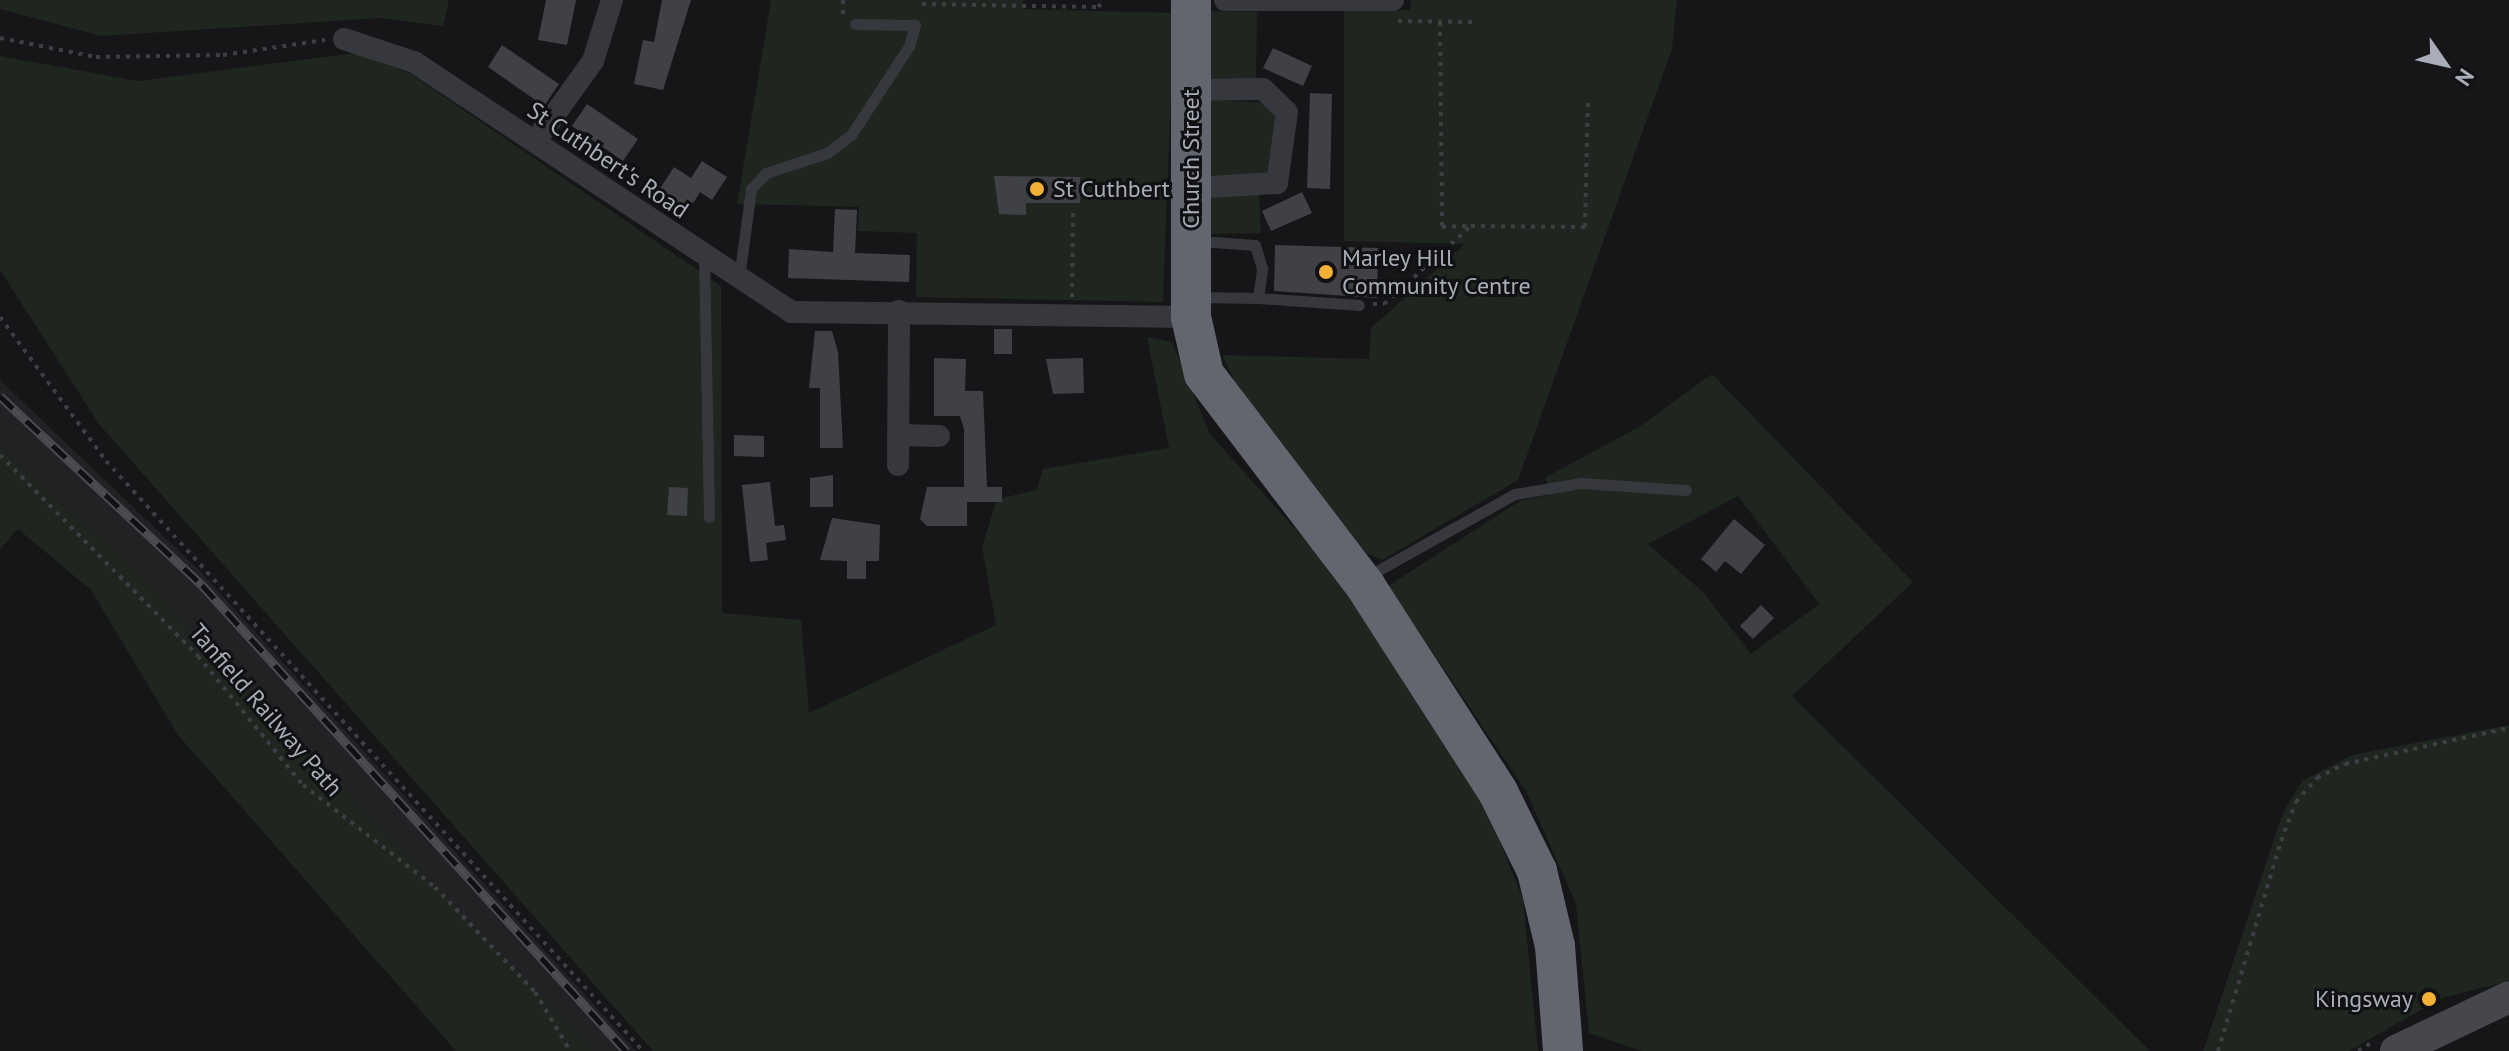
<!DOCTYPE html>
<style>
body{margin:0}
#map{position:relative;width:2509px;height:1051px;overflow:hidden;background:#161618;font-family:"PT Sans",sans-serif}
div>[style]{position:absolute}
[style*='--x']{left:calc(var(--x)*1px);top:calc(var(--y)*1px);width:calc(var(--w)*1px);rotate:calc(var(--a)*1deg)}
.built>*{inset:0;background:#222225}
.green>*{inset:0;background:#1e261f}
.building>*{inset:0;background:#404145}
.path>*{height:4px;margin-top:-2px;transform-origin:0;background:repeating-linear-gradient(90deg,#3d3f44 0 4px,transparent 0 10px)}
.lane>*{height:11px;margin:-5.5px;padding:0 5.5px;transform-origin:5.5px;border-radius:5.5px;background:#37383d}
.street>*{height:22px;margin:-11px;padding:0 11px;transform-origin:11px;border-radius:11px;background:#37383d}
.secondary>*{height:32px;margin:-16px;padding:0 16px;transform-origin:16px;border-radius:16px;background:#45474d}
.highway>*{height:40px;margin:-20px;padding:0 20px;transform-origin:20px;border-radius:20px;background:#63666e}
.rail>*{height:9px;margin-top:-4.5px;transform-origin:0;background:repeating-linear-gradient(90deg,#111113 0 18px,#4a4c52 0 36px);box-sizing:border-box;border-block:2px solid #4a4c52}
.dots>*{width:22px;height:22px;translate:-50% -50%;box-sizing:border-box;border:4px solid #111113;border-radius:50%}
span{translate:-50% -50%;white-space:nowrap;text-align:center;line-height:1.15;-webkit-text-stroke:6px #111113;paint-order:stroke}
.street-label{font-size:24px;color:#a8adb8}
.poi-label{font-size:24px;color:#a8adb8}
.left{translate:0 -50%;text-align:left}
.right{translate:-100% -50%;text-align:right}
.north{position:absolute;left:2405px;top:24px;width:80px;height:80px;-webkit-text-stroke:6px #111113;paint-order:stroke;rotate:124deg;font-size:22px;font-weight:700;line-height:32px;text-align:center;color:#a8adb8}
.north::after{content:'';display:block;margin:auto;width:28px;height:36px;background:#a8adb8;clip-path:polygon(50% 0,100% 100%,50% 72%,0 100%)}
</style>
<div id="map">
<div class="built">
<i style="clip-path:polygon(0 380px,200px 571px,636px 1051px,594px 1051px,124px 560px,0 448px)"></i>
</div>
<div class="green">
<i style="clip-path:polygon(0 0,449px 0,443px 26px,380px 18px,101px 36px,0 9px)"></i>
<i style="clip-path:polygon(771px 0,1023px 0,1023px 9px,1174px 13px,1163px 302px,916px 297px,917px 233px,858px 231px,859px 207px,737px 204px)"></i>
<i style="clip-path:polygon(1411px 0,1677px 0,1672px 49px,1518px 480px,1382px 560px,1367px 554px,1297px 468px,1240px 392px,1222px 355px,1369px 359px,1371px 328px,1465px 244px,1344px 241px,1344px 11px,1410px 10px)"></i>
<i style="clip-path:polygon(1210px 11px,1257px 12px,1256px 81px,1211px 80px)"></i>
<i style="clip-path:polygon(356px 53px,411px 74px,721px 286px,722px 613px,801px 620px,809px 713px,996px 625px,982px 547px,997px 499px,1037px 490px,1043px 469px,1169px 448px,1147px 337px,1172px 342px,1210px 434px,1323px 560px,1476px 783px,1523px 899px,1538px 1051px,653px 1051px,99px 424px,0 270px,0 56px,138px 81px)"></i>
<i style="clip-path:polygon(1208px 100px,1266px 103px,1280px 115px,1278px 155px,1265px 179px,1207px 177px)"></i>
<i style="clip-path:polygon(1259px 194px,1261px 233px,1204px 234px,1204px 195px)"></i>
<i style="clip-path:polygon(evenodd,1712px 374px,1913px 582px,1792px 696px,2150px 1051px,1642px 1051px,1589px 1033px,1576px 904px,1526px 791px,1388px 586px,1520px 501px,1549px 495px,1546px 477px,1639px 427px,1712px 374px,1738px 496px,1819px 604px,1751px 654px,1704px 593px,1648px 544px,1738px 496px)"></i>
<i style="clip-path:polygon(0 448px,124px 560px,594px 1051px,456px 1051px,178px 735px,91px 590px,18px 529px,0 549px)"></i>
<i style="clip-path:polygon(2509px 725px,2509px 981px,2442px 998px,2349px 1051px,2203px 1051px,2283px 813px,2302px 781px,2352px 755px)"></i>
</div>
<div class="building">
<i style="clip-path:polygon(546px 0,576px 0,567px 45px,538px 40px)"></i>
<i style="clip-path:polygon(662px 0,691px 0,663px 90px,634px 84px,643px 40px,654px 42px)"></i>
<i style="clip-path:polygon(502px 45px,559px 84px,544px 106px,488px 67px)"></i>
<i style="clip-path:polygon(1273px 48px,1312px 66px,1303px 86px,1263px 68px)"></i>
<i style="clip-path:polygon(1310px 93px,1332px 94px,1330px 189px,1307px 188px)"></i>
<i style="clip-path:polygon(587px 104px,638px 139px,623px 161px,572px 126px)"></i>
<i style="clip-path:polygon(702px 161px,727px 177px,712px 200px,700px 192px,689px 210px,659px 190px,674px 167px,691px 178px)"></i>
<i style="clip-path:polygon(994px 176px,1080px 177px,1080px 203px,1026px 203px,1026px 215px,999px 214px)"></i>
<i style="clip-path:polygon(1302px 192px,1312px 213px,1271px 231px,1262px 211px)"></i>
<i style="clip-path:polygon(835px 209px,857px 210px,855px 253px,910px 255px,909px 282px,788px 278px,789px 249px,833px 252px)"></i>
<i style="clip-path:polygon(1275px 245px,1378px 248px,1377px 298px,1274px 291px)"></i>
<i style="clip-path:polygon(994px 329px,1012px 329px,1012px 354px,994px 354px)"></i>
<i style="clip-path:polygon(815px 331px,832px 331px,838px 352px,843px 448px,820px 448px,820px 388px,809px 388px)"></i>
<i style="clip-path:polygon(934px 358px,966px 359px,965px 391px,983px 391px,987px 487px,1002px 487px,1002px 502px,967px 502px,967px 526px,927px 526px,920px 519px,927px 487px,964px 487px,964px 429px,960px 416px,934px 416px)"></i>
<i style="clip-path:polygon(1083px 358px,1084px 393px,1053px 394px,1046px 359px)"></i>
<i style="clip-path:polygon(734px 435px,764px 436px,764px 457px,734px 456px)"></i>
<i style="clip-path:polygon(833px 475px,833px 507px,810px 507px,810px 478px)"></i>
<i style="clip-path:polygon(770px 482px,775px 526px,784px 525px,786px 540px,766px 543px,768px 560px,750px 562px,742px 485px)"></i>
<i style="clip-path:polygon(669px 487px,688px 488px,687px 516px,667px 515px)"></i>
<i style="clip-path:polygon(832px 518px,880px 525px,879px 561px,866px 561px,866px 579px,847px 579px,847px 561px,820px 560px)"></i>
<i style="clip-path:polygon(1734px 519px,1765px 545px,1741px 574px,1725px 561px,1716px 572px,1701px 559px)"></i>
<i style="clip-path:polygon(1761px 605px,1774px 618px,1753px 639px,1740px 626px)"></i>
</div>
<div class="path">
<i style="--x:843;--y:0;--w:14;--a:90"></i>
<i style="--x:922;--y:4;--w:176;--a:1"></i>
<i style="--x:1098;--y:7;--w:10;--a:-45"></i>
<i style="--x:1398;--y:21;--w:76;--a:0.8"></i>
<i style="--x:1440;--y:22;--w:205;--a:89.4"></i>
<i style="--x:1442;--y:227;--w:26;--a:-2"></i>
<i style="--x:0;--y:38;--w:98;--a:11.2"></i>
<i style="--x:96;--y:57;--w:127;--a:-0.9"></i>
<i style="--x:223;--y:55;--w:103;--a:-8.4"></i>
<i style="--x:1072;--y:297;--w:85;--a:-89.3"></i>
<i style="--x:1373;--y:304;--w:11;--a:0"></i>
<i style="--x:1384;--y:304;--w:117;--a:-41.9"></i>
<i style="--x:1471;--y:226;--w:114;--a:0.5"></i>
<i style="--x:1585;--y:227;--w:128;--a:-88.7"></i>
<i style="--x:0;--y:317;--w:179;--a:53.6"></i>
<i style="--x:106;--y:461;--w:798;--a:47.69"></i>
<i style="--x:0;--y:455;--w:282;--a:45.4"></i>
<i style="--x:198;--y:656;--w:166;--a:50.9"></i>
<i style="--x:303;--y:785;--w:167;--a:37.7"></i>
<i style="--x:435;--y:887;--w:145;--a:46.4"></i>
<i style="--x:535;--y:992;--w:69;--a:59.3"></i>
<i style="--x:2218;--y:1051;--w:219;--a:-73.3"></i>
<i style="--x:2281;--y:841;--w:42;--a:-69"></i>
<i style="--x:2296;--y:802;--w:32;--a:-49"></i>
<i style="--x:2317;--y:778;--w:31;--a:-27"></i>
<i style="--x:2345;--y:764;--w:168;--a:-12.4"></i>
<i style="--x:2358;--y:1051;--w:17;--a:-31"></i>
</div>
<div class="lane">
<i style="--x:704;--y:256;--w:261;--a:88.9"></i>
<i style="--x:739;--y:278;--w:90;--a:-82.3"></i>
<i style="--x:751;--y:189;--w:22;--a:-47"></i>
<i style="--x:766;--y:173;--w:64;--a:-18.2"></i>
<i style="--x:827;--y:153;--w:30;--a:-37"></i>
<i style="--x:851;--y:135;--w:106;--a:-56.9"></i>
<i style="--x:909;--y:46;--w:22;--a:-74"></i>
<i style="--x:915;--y:25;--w:60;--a:-179"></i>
<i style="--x:1198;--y:297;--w:60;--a:1"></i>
<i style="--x:1258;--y:298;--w:30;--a:-82"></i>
<i style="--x:1262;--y:268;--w:24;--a:-107"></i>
<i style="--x:1255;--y:245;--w:56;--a:-175.9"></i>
<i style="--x:1258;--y:298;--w:101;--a:4"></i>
<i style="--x:1368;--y:576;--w:168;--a:-29.2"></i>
<i style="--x:1515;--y:494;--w:67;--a:-9.5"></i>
<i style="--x:1581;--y:483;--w:105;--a:3.8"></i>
</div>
<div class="street">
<i style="--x:1225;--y:0;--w:168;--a:0"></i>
<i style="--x:344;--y:39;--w:74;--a:18.2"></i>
<i style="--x:414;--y:62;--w:452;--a:33.5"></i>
<i style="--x:791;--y:312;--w:400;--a:0.7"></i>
<i style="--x:1190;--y:90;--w:73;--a:-0.8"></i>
<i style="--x:1263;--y:89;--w:33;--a:44"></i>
<i style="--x:1287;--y:112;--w:72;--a:98"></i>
<i style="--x:1277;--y:183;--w:86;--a:176.7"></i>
<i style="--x:535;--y:142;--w:100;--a:-54.4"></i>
<i style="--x:593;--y:61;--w:64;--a:-72.7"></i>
<i style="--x:898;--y:435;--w:41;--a:1.4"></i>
<i style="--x:898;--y:465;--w:154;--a:-89.6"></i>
</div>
<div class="secondary">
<i style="--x:2396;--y:1051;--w:125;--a:-25.5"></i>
</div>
<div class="highway">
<i style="--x:1191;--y:0;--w:317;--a:90"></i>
<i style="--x:1191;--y:317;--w:58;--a:77.2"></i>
<i style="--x:1204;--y:374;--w:268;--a:52.7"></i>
<i style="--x:1366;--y:587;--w:244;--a:57.2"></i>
<i style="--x:1498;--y:792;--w:88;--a:63.7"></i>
<i style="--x:1537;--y:871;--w:77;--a:76.5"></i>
<i style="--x:1555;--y:946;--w:105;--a:85.6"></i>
</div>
<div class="rail">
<i style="--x:0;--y:396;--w:277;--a:43.1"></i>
<i style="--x:202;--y:585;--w:630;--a:47.7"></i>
</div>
<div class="dots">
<i style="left:1037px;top:189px;background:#f2b134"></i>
<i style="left:1326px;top:272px;background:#f2b134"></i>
<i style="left:2429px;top:999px;background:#f2b134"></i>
</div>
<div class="street-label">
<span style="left:1191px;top:159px;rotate:-90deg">Church Street</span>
<span style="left:608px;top:160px;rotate:34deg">St Cuthbert's Road</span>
<span style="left:266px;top:710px;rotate:49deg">Tanfield Railway Path</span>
</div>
<div class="poi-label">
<span class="left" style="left:1053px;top:189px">St Cuthbert</span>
<span class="left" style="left:1342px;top:272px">Marley Hill<br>Community Centre</span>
<span class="right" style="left:2413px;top:999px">Kingsway</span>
</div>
<div class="north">N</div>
</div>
